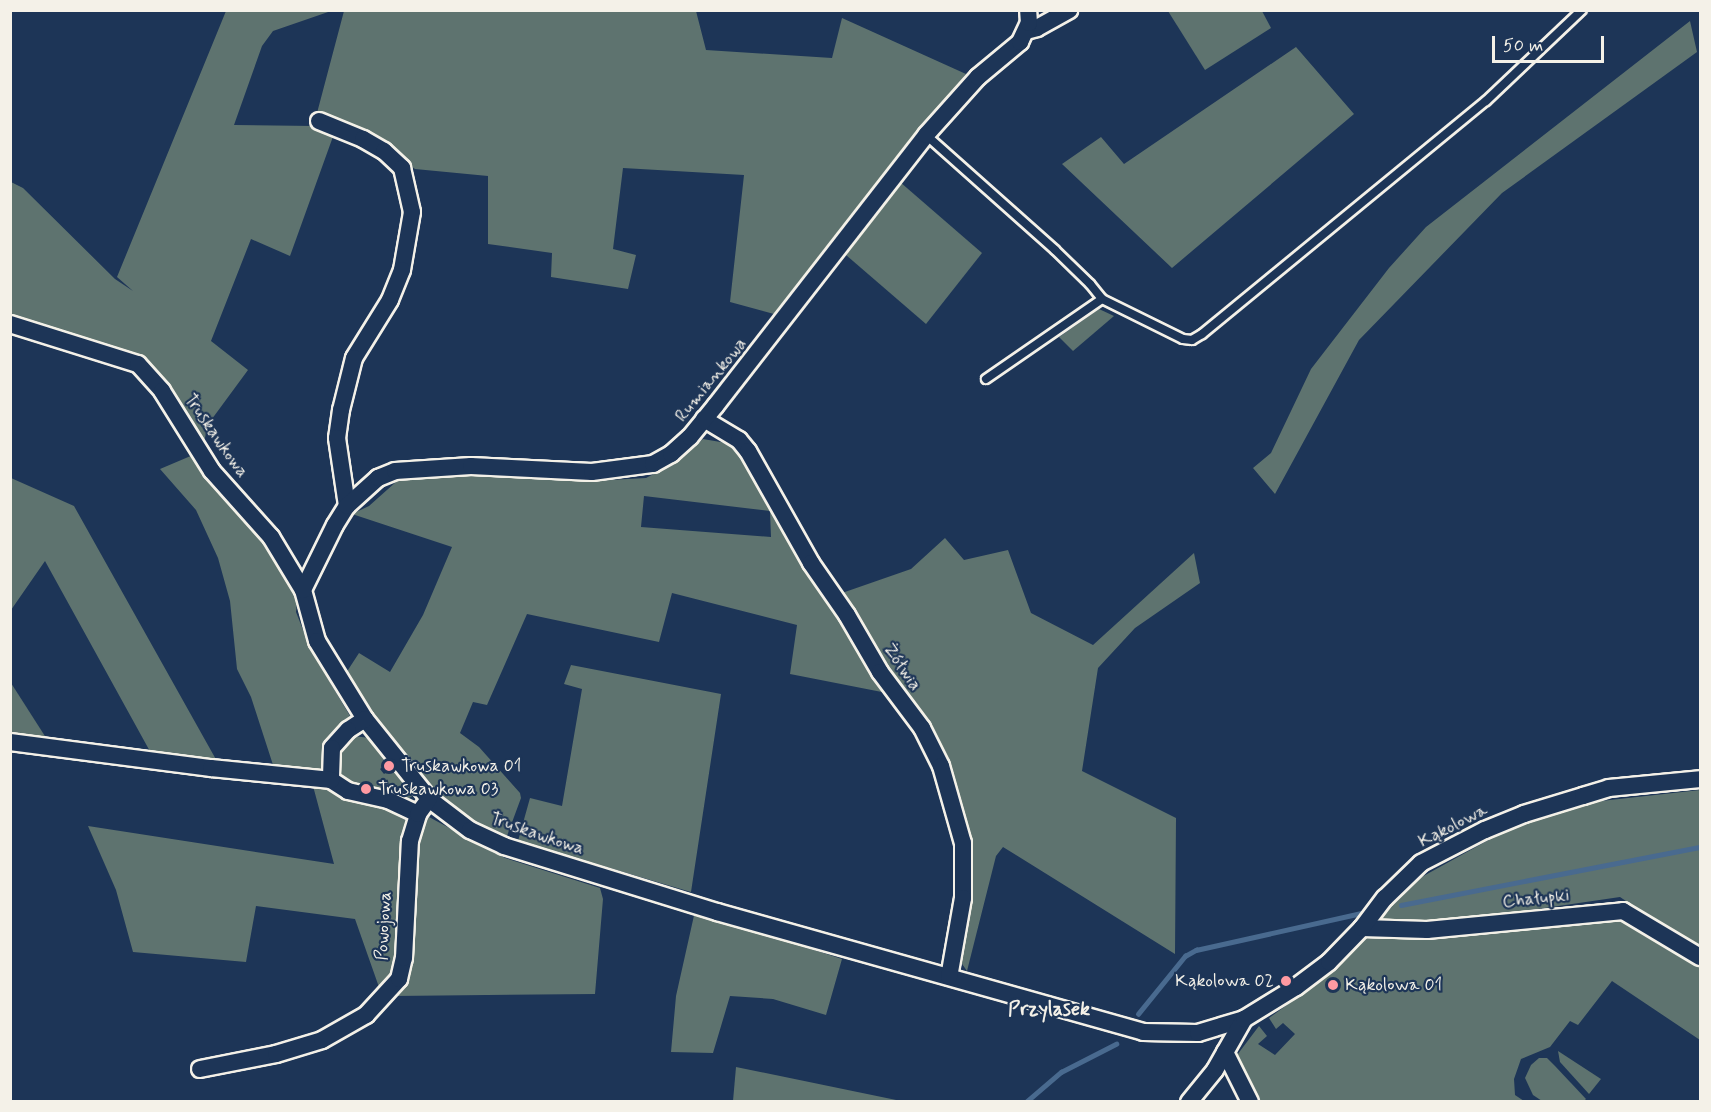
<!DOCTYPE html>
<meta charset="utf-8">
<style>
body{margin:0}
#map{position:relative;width:1711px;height:1112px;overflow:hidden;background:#1d3557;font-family:Mynerve,sans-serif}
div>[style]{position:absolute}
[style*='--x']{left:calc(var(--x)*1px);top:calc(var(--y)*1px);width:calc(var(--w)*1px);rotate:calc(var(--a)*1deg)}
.green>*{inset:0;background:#5e736f}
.stream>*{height:4.5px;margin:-2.25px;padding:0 2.25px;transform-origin:2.25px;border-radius:2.25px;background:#496a8f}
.roads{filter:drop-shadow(2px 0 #f4f1e8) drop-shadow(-2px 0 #f4f1e8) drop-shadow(0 2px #f4f1e8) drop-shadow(0 -2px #f4f1e8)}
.lane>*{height:8px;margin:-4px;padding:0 4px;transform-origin:4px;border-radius:4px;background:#1d3557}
.street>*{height:16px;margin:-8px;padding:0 8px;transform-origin:8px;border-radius:8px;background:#1d3557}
.dots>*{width:16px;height:16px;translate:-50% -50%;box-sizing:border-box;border:3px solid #1d3557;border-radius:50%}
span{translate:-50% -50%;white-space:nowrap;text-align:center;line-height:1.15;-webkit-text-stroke:4.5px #1d3557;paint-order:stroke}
.street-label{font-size:18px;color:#f4f1e8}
.poi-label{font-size:18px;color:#f4f1e8}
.left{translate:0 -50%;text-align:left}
.right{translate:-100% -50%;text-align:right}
.neighbourhood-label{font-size:20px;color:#f4f1e8;font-weight:700}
.frame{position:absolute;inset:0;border:12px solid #f4f1e8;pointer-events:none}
.scale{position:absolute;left:1492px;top:36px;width:112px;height:27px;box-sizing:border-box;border:3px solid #f4f1e8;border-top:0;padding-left:8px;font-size:18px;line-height:21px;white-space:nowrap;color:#f4f1e8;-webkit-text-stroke:4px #1d3557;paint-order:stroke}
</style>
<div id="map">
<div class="green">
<i style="clip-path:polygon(226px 11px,331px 11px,273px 31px,262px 46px,234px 125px,314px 126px,335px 131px,290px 256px,251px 239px,211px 341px,248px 370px,209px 423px,203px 445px,139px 361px,11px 317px,11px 182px,23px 188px,115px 279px,133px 291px,117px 277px)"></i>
<i style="clip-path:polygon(344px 11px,696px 11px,706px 50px,832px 58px,842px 18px,966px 74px,774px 314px,730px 302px,744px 175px,623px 168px,613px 249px,636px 255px,628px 289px,551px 277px,552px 253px,488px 244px,488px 176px,415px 169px,398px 156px,317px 113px)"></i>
<i style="clip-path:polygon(1168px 11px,1262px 11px,1271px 28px,1205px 70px)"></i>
<i style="clip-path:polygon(1690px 21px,1697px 52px,1502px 193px,1359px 340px,1275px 494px,1253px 468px,1271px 453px,1311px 369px,1389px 268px,1426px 227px)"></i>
<i style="clip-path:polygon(1296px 47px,1354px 114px,1172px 268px,1062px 164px,1101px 137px,1124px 164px)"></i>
<i style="clip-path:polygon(900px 182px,982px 253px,926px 324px,846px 255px)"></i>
<i style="clip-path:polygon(1099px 309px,1114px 316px,1073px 351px,1059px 337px)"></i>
<i style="clip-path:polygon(evenodd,703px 439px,738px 445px,892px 694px,790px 674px,797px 625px,672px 593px,659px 642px,527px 614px,487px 705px,473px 702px,460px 733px,479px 747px,520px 793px,521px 798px,507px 836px,471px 820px,435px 791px,375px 719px,346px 673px,359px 653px,390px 672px,423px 615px,452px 547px,352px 514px,369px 506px,397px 481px,465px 474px,591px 481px,646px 478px,673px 464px,703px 439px,644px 496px,770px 511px,771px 537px,641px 527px,644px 496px)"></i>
<i style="clip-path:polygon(193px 455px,284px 566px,298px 591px,296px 612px,311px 650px,350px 716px,337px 727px,326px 744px,321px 775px,274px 768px,251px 697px,237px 669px,230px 601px,218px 558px,196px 510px,160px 469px)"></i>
<i style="clip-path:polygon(11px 478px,74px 506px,218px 763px,152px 755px,45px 561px,11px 610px)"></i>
<i style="clip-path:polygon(945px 538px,964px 560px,1008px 550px,1031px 613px,1093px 645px,1194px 553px,1200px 583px,1135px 628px,1098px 668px,1082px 771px,1176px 818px,1175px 954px,1003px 847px,996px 856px,967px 971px,960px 961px,968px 918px,972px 845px,951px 766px,932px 728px,893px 675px,842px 593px,911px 569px)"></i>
<i style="clip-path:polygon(571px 665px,721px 694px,691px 892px,518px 841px,530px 798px,562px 806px,582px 689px,564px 684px)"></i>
<i style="clip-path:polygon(11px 683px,50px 744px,11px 738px)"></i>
<i style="clip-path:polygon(353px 736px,370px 738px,389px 762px,380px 769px,384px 774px,390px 770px,393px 773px,396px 771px,414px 795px,409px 798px,360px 787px,340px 775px,337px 769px,338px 752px)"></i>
<i style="clip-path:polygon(313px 786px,326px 786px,408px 815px,393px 975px,380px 990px,355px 919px,256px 906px,246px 962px,133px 952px,116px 890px,88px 826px,334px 864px)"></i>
<i style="clip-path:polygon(1700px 790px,1700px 951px,1620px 897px,1470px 919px,1397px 925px,1379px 920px,1409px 884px,1514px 826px,1601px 801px)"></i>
<i style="clip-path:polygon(429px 817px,505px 858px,600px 888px,603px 899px,595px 994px,394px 996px,418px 830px)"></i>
<i style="clip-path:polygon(695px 911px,842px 959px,826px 1015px,773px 999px,730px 996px,713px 1053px,671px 1052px,676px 996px)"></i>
<i style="clip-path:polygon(1625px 918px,1700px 963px,1700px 1040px,1612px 981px,1578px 1025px,1570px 1021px,1550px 1047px,1521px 1059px,1514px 1079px,1515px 1095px,1524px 1101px,1256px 1101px,1234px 1059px,1259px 1026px,1267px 1036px,1258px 1044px,1275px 1055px,1295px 1034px,1283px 1023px,1276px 1029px,1269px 1018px,1331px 973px,1365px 935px)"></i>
<i style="clip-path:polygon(1558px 1051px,1601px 1079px,1589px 1094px,1560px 1062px)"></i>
<i style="clip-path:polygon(1539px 1058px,1547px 1058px,1555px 1066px,1586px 1099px,1584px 1101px,1542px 1101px,1533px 1095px,1525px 1078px,1531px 1065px)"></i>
<i style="clip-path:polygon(736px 1067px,901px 1101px,733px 1101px)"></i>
</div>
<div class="stream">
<i style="--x:1401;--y:905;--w:305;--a:-11"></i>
<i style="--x:1138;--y:1014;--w:75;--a:-51"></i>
<i style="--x:1185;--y:956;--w:13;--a:-29"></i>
<i style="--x:1196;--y:950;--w:169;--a:-12.6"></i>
<i style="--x:1026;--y:1102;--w:46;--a:-40.6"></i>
<i style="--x:1061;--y:1072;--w:62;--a:-27"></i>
</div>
<div class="roads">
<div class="lane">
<i style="--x:926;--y:135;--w:173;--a:41.7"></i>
<i style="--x:1055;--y:250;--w:49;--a:44.2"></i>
<i style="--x:1090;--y:284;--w:19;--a:51"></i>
<i style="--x:1102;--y:299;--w:141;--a:145.4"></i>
<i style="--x:1102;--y:299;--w:90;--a:26.3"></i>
<i style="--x:1183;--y:339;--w:9;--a:6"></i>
<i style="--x:1192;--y:340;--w:12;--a:-31"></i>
<i style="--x:1202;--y:334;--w:367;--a:-39.4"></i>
<i style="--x:1486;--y:101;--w:132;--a:-43.5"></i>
</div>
<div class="street">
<i style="--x:1026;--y:31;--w:11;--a:-15"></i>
<i style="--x:1037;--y:28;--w:37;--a:-29"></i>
<i style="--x:319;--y:121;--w:48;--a:22.2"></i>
<i style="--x:363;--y:139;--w:24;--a:30"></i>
<i style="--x:384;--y:151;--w:25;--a:43"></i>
<i style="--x:402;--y:168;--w:45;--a:77.2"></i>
<i style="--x:412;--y:212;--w:59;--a:99.8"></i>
<i style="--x:402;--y:270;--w:32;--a:112"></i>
<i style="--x:390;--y:300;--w:68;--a:121.8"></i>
<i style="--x:354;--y:358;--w:54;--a:104"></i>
<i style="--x:341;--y:410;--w:28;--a:98"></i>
<i style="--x:337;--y:438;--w:69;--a:81.6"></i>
<i style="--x:10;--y:324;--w:134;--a:17.4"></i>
<i style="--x:138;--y:364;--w:36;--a:48"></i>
<i style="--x:162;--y:391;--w:94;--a:58"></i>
<i style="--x:212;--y:471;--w:89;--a:48.2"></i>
<i style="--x:271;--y:537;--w:62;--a:58.9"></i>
<i style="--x:303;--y:590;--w:53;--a:74.6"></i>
<i style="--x:317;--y:641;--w:92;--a:58.4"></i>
<i style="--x:365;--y:719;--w:102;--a:51.3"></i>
<i style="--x:429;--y:799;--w:51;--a:37.1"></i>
<i style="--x:470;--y:830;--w:38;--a:25"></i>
<i style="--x:504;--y:846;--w:223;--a:17.2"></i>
<i style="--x:717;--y:912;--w:443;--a:15.7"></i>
<i style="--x:1143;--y:1032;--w:55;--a:1"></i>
<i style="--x:1198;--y:1033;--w:48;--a:-16.9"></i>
<i style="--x:704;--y:419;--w:41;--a:31"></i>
<i style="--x:739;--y:440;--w:14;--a:51"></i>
<i style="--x:748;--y:451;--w:129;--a:60.6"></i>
<i style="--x:811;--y:563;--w:63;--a:55.3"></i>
<i style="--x:847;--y:615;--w:66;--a:59.9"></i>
<i style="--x:880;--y:672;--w:70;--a:53.1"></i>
<i style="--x:922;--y:728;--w:42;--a:63.4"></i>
<i style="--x:941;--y:766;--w:80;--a:74.1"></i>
<i style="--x:963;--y:843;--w:55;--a:90"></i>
<i style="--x:963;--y:898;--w:80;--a:100"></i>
<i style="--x:303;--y:590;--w:72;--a:-63.8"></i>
<i style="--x:335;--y:525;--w:22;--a:-58"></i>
<i style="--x:347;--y:506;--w:42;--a:-42.1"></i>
<i style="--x:378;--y:478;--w:18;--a:-22"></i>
<i style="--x:395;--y:471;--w:76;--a:-3.8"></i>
<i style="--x:471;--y:466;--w:121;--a:2.8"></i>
<i style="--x:592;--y:472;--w:62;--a:-7.5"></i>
<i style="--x:653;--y:464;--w:21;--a:-29"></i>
<i style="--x:671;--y:454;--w:25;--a:-42"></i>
<i style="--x:690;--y:437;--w:41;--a:-50.9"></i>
<i style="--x:716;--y:405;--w:342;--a:-52.1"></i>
<i style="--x:926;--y:135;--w:78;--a:-48.1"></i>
<i style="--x:978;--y:77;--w:55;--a:-39.8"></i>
<i style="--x:1020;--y:42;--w:21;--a:-65"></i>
<i style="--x:1029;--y:23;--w:13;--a:-94"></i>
<i style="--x:365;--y:719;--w:20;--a:147"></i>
<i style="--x:348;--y:730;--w:24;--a:132"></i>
<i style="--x:332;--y:748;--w:32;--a:92"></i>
<i style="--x:331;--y:780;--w:20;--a:33"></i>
<i style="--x:348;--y:791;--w:41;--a:12.7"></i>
<i style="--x:388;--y:800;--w:33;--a:25"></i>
<i style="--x:10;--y:742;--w:203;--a:7.4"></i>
<i style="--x:211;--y:768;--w:121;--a:5.7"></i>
<i style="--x:1362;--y:928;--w:65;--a:1.8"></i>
<i style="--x:1427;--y:930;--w:197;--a:-5.5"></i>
<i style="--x:1623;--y:911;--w:90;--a:30.9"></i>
<i style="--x:1225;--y:1052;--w:56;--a:63.4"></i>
<i style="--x:200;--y:1069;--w:77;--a:-11.2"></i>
<i style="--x:276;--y:1054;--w:48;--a:-16.9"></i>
<i style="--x:322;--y:1040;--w:51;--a:-29.6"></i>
<i style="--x:366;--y:1015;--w:49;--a:-47.5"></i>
<i style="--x:399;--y:979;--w:22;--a:-77"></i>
<i style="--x:404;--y:958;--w:117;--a:-87.1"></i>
<i style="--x:410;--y:841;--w:28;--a:-73"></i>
<i style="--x:418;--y:814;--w:19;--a:-54"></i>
<i style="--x:1189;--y:1102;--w:41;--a:-50.9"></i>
<i style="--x:1215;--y:1070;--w:59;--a:-60.4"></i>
<i style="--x:1244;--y:1019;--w:61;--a:-31.6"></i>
<i style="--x:1296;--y:987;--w:41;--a:-37.1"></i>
<i style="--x:1329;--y:962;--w:47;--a:-45.9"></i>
<i style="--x:1362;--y:928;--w:38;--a:-53"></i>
<i style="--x:1385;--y:898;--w:50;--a:-44.2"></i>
<i style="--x:1421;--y:863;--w:72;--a:-27.3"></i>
<i style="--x:1485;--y:830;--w:42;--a:-22.3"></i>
<i style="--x:1524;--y:814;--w:62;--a:-17"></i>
<i style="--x:1583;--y:796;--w:27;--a:-17"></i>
<i style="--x:1609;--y:788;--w:91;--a:-5.6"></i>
</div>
</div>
<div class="dots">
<i style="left:389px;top:766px;background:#ff9aa2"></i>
<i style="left:366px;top:789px;background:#ff9aa2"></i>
<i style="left:1286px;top:981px;background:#ff9aa2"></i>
<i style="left:1333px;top:985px;background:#ff9aa2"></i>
</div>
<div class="street-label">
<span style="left:711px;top:380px;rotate:-51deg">Rumiankowa</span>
<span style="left:216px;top:436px;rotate:55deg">Truskawkowa</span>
<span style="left:902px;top:667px;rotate:56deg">Żółwia</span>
<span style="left:1453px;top:826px;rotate:-27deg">Kąkolowa</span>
<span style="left:537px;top:834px;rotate:19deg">Truskawkowa</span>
<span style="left:1536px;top:899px;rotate:-6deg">Chałupki</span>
<span style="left:384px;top:926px;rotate:-87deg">Powojowa</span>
</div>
<div class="poi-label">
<span class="left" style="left:401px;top:766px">Truskawkowa 01</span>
<span class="left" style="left:378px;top:789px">Truskawkowa 03</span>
<span class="right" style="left:1274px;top:981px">Kąkolowa 02</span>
<span class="left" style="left:1345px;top:985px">Kąkolowa 01</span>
</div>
<div class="neighbourhood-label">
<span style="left:1049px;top:1009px">Przylasek</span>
</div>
<div class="frame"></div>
<div class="scale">50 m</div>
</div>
